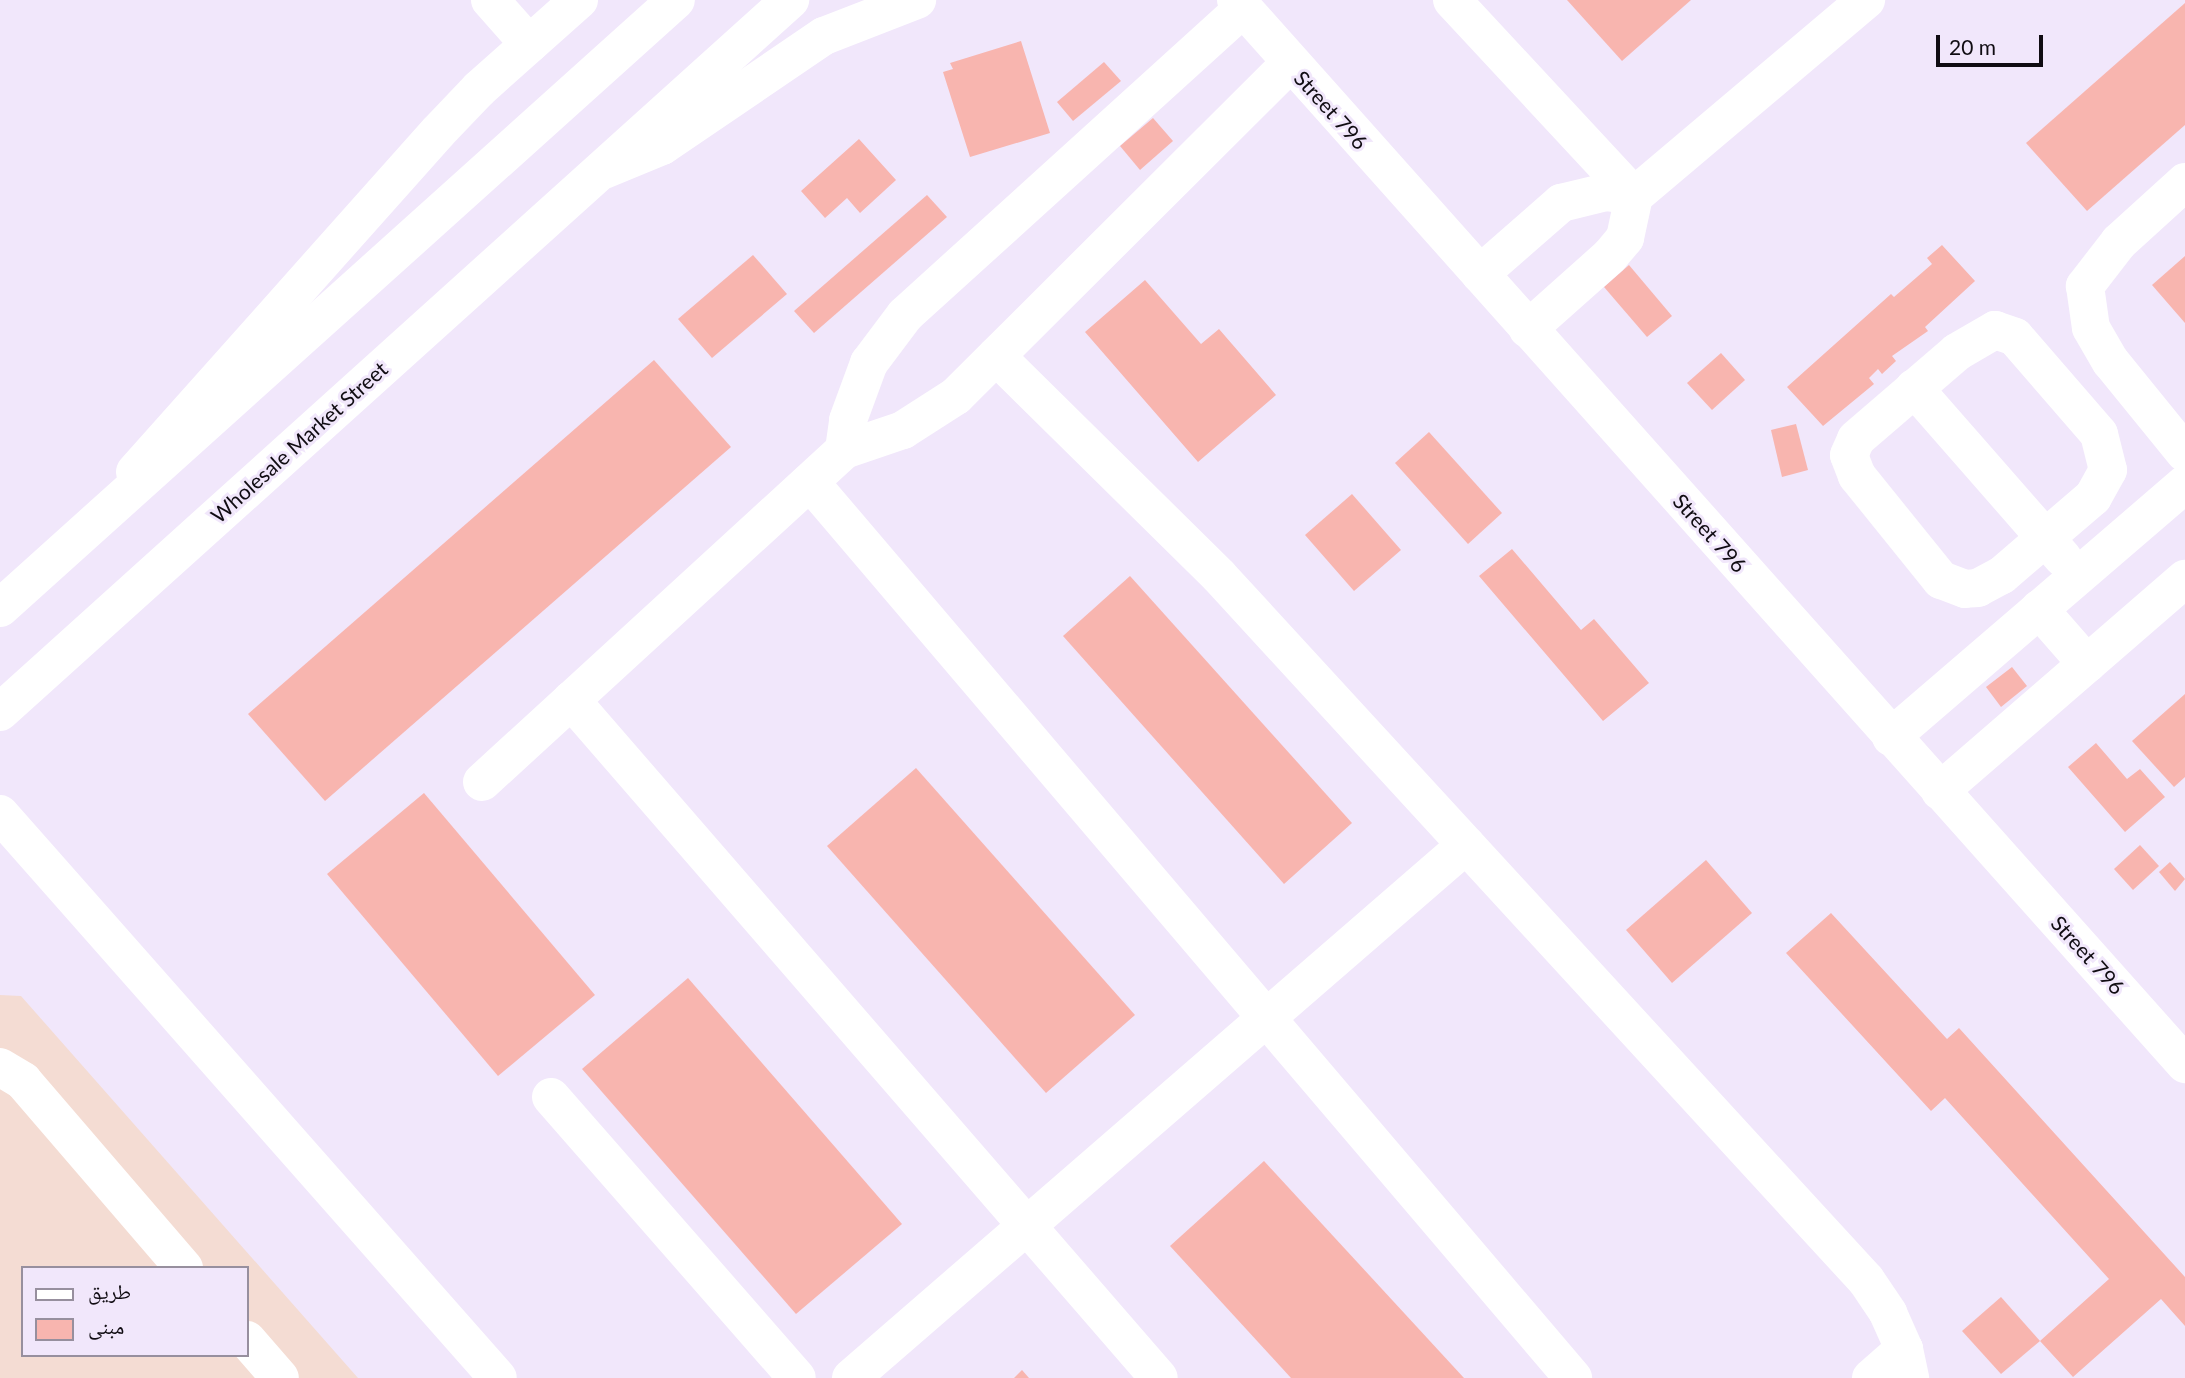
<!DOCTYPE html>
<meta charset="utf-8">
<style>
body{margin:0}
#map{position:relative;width:2185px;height:1378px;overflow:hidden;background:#f1e7fb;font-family:Lato,"Noto Naskh Arabic",sans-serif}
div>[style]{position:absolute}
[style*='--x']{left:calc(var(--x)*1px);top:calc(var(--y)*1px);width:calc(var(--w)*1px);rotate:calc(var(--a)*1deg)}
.industrial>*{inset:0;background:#f4dcd3}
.building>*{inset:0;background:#f8b5af}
.minor>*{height:38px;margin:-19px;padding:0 19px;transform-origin:19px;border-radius:19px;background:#fff}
.major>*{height:38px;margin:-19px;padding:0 19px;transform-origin:19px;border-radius:19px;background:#fff}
span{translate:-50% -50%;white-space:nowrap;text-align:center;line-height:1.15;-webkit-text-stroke:6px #f1e7fb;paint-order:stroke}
.street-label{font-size:21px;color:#100c12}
.legend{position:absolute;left:21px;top:1266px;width:228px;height:91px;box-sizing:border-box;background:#f1e7fb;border:2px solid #978f9e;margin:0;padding:9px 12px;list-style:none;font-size:21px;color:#100c12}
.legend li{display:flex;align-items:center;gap:14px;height:35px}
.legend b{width:35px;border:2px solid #978f9e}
.scale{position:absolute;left:1936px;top:35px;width:107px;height:32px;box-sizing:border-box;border:4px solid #100c12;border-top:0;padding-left:9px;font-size:21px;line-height:24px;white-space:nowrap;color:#100c12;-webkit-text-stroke:5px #f1e7fb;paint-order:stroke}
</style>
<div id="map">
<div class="industrial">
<i style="clip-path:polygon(evenodd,0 995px,21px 996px,358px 1378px,0 1378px,0 995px,23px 1268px,247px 1268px,247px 1355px,23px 1355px,23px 1268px)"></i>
</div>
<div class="building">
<i style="clip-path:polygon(1567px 0,1691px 0,1622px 61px)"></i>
<i style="clip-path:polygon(2185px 3px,2185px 125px,2087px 211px,2026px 143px)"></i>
<i style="clip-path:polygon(1021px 41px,1050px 133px,970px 157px,943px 72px,953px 69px,950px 63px)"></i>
<i style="clip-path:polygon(1104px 62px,1121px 81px,1073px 121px,1057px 102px)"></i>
<i style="clip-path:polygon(1153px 118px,1173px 141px,1140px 170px,1120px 146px)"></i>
<i style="clip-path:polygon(859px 139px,896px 180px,860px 213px,847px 198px,825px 218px,801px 191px)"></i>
<i style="clip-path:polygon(927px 195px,947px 217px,814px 333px,794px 311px)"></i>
<i style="clip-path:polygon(1942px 245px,1975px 281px,1925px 327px,1928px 331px,1892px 356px,1896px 361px,1882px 374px,1878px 369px,1869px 378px,1874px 384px,1823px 426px,1787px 387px,1891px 294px,1894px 297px,1932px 264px,1927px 258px)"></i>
<i style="clip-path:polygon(753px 255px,787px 294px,712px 358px,678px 319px)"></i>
<i style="clip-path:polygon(2185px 256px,2185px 323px,2152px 285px)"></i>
<i style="clip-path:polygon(1629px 265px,1672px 316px,1647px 337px,1604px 287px)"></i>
<i style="clip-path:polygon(1145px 280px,1201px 344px,1219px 329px,1276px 395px,1198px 462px,1085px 332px)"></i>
<i style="clip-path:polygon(1721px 353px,1745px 380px,1712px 410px,1687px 383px)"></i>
<i style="clip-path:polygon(654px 360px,731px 447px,325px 801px,248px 714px)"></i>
<i style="clip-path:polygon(1796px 424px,1808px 470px,1782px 477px,1771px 430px)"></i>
<i style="clip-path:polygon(1429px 432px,1502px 513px,1468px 544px,1395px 463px)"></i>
<i style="clip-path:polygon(1352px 494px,1401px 550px,1354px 591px,1305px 535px)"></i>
<i style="clip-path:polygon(1512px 549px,1581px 630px,1594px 619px,1649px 683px,1603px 721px,1479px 576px)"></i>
<i style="clip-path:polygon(1130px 576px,1352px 823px,1284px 884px,1063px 636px)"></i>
<i style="clip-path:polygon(2012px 667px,2027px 686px,2001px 707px,1986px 687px)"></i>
<i style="clip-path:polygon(2185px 694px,2185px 777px,2174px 787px,2132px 741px)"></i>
<i style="clip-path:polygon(2096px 743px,2127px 779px,2140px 769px,2165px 797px,2125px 832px,2068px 767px)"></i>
<i style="clip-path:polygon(916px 768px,1135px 1015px,1046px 1093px,827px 846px)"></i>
<i style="clip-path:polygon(424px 793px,595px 995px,498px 1076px,327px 874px)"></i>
<i style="clip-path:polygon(2140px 845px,2159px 866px,2133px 890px,2114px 869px)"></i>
<i style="clip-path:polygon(1706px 860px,1752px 913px,1672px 983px,1626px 930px)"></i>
<i style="clip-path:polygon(2170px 862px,2185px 879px,2175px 891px,2159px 872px)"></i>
<i style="clip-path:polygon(1831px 913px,1947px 1039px,1959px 1028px,2185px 1277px,2185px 1326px,2161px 1299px,2073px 1377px,2040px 1341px,2109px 1279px,1945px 1098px,1931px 1111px,1786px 953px)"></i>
<i style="clip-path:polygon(688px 978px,902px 1224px,796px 1314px,582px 1069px)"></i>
<i style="clip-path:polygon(1264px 1161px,1464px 1378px,1291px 1378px,1170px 1246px)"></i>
<i style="clip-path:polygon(2001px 1297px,2040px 1341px,2001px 1374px,1962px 1331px)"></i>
<i style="clip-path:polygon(1022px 1370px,1029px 1378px,1014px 1378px)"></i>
</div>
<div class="minor">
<i style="--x:490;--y:0;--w:59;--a:48.4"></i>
<i style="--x:1236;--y:0;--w:1426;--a:48.27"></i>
<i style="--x:1452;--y:0;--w:267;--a:47.1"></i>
<i style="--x:1634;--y:196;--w:304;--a:-40.2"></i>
<i style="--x:604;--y:170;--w:63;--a:-22.5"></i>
<i style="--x:662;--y:146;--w:196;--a:-34.2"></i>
<i style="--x:824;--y:36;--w:100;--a:-21.2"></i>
<i style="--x:2185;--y:182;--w:89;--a:137.7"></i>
<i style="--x:2119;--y:242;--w:56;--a:127.7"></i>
<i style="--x:2085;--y:286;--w:42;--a:81.9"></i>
<i style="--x:2091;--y:328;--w:39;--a:60"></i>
<i style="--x:2111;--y:362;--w:117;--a:50.9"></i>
<i style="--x:1480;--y:274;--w:108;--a:-41.2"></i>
<i style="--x:1561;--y:203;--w:46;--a:-13.7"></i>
<i style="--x:1606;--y:192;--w:28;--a:8"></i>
<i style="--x:1634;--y:196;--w:43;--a:102.1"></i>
<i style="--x:1625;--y:238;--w:23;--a:130"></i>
<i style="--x:1610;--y:256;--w:110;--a:138.3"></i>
<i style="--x:1995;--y:330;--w:21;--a:19"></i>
<i style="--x:2015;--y:337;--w:128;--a:49.1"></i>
<i style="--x:2099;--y:434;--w:37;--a:76"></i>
<i style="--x:2108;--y:470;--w:31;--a:119"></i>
<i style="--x:2093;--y:497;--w:120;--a:139.4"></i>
<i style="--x:2002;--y:575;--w:27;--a:152"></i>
<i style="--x:1978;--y:588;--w:13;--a:176"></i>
<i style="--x:1965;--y:589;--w:26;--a:-159"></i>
<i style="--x:1941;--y:580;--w:134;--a:-128.9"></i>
<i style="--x:1857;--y:476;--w:22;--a:-111"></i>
<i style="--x:1849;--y:455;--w:17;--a:-66"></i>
<i style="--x:1856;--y:439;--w:133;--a:-40.7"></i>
<i style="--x:1957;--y:352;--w:44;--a:-30.1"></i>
<i style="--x:996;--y:356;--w:313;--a:44.6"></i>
<i style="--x:1219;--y:576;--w:956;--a:47.42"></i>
<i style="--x:1866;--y:1280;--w:40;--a:56"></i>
<i style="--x:1888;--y:1313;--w:39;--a:66"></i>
<i style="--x:1904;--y:1349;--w:30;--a:78"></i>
<i style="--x:1914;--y:388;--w:226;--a:48.8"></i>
<i style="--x:844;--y:450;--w:30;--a:-82"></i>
<i style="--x:848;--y:420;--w:61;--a:-69.8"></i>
<i style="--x:869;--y:363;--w:60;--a:-53.1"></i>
<i style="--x:905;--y:315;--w:457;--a:-42.2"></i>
<i style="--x:135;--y:472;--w:455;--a:-48.3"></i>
<i style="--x:438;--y:132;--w:59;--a:-46.4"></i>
<i style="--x:479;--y:89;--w:134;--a:-41.7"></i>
<i style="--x:810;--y:482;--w:1177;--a:49.58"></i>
<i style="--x:2039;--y:609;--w:73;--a:48.9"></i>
<i style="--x:571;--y:700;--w:897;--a:49.07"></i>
<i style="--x:1891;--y:737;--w:388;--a:-40.7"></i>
<i style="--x:482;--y:782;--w:491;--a:-42.5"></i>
<i style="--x:844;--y:450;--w:62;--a:-18.7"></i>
<i style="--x:903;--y:430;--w:63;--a:-32.7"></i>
<i style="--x:956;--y:396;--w:470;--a:-44.9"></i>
<i style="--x:1940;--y:791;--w:324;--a:-40.9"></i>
<i style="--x:0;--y:814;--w:752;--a:48.56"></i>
<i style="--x:0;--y:1067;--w:27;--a:31"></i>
<i style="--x:23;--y:1081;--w:247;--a:49.3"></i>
<i style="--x:551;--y:1097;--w:373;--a:48.8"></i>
<i style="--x:247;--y:1340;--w:50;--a:49"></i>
<i style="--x:851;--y:1378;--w:814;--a:-40.91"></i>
<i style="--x:1871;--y:1378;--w:44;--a:-41.3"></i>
</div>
<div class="major">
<i style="--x:0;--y:608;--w:909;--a:-41.97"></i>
<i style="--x:0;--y:712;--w:1064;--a:-42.03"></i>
</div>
<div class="street-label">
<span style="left:1331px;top:110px;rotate:48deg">Street 796</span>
<span style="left:299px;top:442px;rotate:-42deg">Wholesale Market Street</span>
<span style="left:1710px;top:533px;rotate:48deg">Street 796</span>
<span style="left:2088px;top:955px;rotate:48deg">Street 796</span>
</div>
<ul class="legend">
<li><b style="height:9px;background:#fff"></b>طريق</li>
<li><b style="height:19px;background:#f8b5af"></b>مبنى</li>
</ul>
<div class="scale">20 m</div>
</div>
